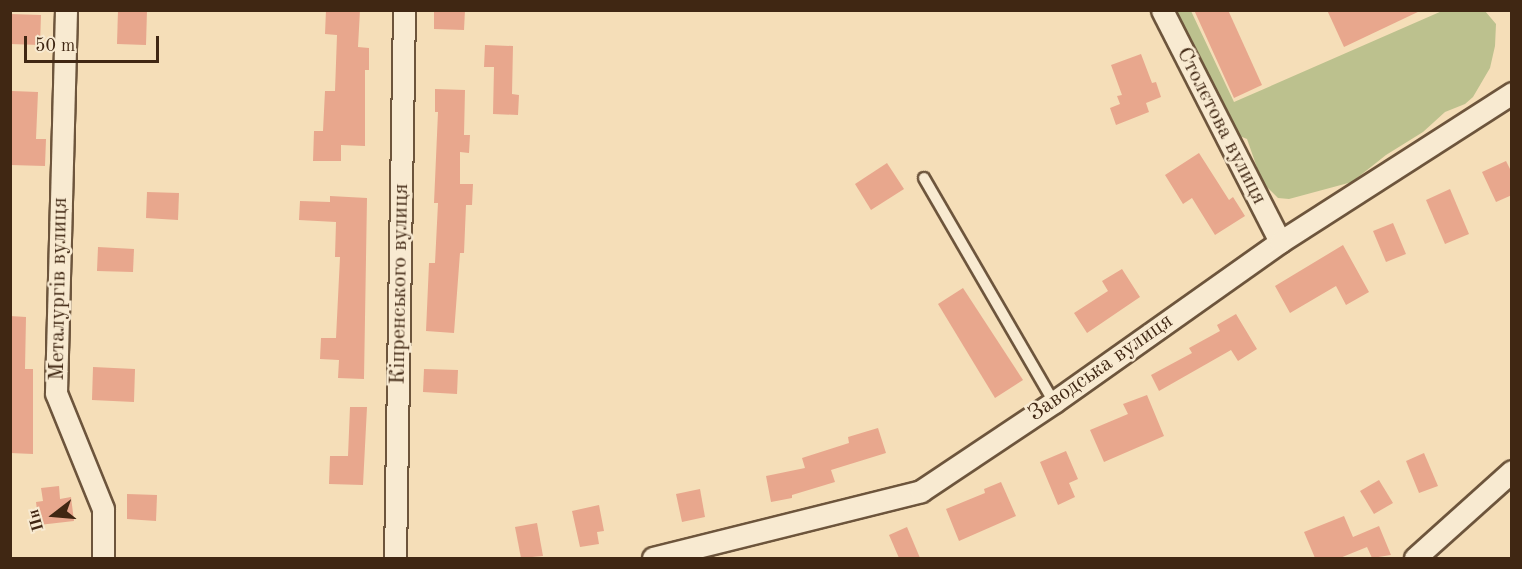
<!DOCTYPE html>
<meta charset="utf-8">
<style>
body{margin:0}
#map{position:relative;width:1522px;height:569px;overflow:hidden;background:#f5deb8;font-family:"Old Standard TT",serif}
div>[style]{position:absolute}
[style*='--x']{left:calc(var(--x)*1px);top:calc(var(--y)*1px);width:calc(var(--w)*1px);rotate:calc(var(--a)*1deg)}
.green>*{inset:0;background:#bcc18e}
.building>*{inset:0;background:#e8a78d}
.roads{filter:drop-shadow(2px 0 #6d553c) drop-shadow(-2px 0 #6d553c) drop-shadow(0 2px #6d553c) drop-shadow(0 -2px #6d553c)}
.lane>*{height:10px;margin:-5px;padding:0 5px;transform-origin:5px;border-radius:5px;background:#f8ead1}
.street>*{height:21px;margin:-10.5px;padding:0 10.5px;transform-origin:10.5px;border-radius:10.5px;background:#f8ead1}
span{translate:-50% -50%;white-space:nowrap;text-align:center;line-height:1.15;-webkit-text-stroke:5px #f8ead1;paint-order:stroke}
.street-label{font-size:22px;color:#402713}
.frame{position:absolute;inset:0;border:12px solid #402713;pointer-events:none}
.north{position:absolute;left:24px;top:485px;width:60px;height:60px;-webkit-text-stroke:4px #f8ead1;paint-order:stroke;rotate:254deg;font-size:16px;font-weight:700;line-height:24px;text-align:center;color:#402713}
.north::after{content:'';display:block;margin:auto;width:21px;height:27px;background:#402713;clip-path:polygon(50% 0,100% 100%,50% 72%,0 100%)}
.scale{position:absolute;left:24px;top:36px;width:135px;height:27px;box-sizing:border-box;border:3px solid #402713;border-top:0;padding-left:8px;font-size:18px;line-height:21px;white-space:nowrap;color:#402713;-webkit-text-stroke:4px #f8ead1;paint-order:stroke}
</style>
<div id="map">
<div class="green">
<i style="clip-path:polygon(1166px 11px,1191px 11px,1234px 102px,1442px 11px,1485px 11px,1496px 24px,1495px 46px,1490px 68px,1473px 97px,1465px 104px,1445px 112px,1423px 132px,1386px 155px,1352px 182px,1289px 199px,1278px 198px,1262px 182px,1247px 139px,1237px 135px)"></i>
</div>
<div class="building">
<i style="clip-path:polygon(118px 10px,147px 10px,146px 45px,117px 44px)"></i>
<i style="clip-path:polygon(326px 10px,360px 10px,358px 47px,369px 48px,369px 70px,365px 70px,365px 146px,341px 145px,341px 161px,313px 161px,314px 131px,323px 131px,325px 91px,335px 91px,337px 35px,325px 34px)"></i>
<i style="clip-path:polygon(434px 10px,465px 10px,464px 30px,434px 29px)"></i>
<i style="clip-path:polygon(1194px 10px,1228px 10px,1262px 85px,1234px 98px)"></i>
<i style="clip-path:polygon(1327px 10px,1422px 10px,1344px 47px)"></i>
<i style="clip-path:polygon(10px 14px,41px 15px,40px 45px,10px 44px)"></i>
<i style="clip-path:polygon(485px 45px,513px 46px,512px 94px,519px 95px,518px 115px,493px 114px,494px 67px,484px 67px)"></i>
<i style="clip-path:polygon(1141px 54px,1152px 83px,1156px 82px,1161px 97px,1146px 103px,1149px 112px,1116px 125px,1110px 108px,1120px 104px,1117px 96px,1122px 95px,1111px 65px)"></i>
<i style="clip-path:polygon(435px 89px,465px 90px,464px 135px,470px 135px,469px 153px,460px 152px,460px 184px,473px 184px,472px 205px,466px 205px,464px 253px,460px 253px,454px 333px,426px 331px,429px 263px,435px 263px,438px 203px,434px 203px,438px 112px,435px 112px)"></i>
<i style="clip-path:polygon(12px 91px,38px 92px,36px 139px,46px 139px,45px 166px,10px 165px)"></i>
<i style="clip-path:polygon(1199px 153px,1229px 200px,1233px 197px,1245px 216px,1215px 235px,1192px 198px,1183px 204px,1165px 175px)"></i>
<i style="clip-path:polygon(1506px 161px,1512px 173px,1512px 195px,1496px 202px,1482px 172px)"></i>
<i style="clip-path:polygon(887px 163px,904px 189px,871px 210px,855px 184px)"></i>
<i style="clip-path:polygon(1450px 189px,1469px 234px,1445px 244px,1426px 200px)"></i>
<i style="clip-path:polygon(147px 192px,179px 193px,178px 220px,146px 218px)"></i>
<i style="clip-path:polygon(330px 196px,367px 198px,364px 379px,338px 378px,339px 360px,320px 359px,321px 338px,336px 338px,340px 257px,335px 257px,336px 222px,299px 220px,300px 201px,330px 202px)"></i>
<i style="clip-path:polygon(1393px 223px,1406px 254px,1386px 262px,1373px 231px)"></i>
<i style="clip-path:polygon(1343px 245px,1369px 292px,1346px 305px,1336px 286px,1290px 313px,1275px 286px)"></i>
<i style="clip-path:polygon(98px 247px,134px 249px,133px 272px,97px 271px)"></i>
<i style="clip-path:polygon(1122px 269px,1140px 297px,1087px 333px,1074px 313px,1108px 291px,1102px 281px)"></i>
<i style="clip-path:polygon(963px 288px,1023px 380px,995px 398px,938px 304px)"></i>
<i style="clip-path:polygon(1236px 314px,1257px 349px,1238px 361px,1231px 350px,1159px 391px,1151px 375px,1192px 353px,1189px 348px,1220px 331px,1217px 325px)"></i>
<i style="clip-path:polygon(10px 316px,26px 317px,25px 369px,33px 369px,33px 454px,10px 453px)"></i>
<i style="clip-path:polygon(93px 367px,135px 369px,134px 402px,92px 400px)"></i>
<i style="clip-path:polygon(424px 369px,458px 370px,457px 394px,423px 392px)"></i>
<i style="clip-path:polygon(1147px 395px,1164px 436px,1104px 462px,1090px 430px,1128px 414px,1123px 404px)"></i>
<i style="clip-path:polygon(350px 407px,367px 407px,363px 485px,329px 484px,330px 456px,348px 456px)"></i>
<i style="clip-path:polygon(878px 428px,886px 453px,831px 470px,835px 482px,792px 495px,792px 498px,771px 502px,766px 476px,805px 468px,802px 458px,849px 443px,848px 437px)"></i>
<i style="clip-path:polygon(1066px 451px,1078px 479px,1069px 483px,1075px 497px,1058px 505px,1040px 462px)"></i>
<i style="clip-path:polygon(1424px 453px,1438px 486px,1419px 493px,1406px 461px)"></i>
<i style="clip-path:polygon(1379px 480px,1393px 503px,1374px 514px,1360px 491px)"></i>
<i style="clip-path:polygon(1001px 482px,1016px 516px,959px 541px,946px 509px,985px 493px,984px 489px)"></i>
<i style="clip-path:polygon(59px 486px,60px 499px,71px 497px,74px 521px,39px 525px,36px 502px,43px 501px,41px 488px)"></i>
<i style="clip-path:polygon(700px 489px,705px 517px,682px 522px,676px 494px)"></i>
<i style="clip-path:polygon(127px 494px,157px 495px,156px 521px,127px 519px)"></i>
<i style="clip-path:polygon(599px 505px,604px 531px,597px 532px,599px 544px,580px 547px,572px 511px)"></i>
<i style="clip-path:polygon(1344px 516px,1353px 537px,1379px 526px,1391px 555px,1372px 558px,1367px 547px,1340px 558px,1315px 558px,1304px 532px)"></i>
<i style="clip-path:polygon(537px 523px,543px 556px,521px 558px,515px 527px)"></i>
<i style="clip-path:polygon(907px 527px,920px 558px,899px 558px,889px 535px)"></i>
</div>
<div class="roads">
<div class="lane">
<i style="--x:924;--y:178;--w:259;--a:59.9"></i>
</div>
<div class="street">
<i style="--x:66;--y:10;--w:383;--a:91.5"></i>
<i style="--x:56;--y:393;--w:125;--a:67.9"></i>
<i style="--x:103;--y:509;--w:49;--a:90"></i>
<i style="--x:1162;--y:10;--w:260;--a:63"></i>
<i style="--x:395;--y:558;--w:548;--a:-89.06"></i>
<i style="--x:653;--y:558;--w:276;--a:-14"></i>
<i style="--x:921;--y:491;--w:160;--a:-33.8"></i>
<i style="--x:1054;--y:402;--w:277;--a:-35.3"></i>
<i style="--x:1280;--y:242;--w:276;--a:-32.7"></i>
<i style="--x:1415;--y:558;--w:130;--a:-41.9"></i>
</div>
</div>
<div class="street-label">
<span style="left:1221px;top:126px;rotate:63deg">Столєтова вулиця</span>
<span style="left:400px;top:284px;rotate:-89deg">Кіпренського вулиця</span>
<span style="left:59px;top:289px;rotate:-89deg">Металургів вулиця</span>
<span style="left:1101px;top:368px;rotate:-35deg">Заводська вулиця</span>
</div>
<div class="frame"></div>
<div class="north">Пн</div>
<div class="scale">50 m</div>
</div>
